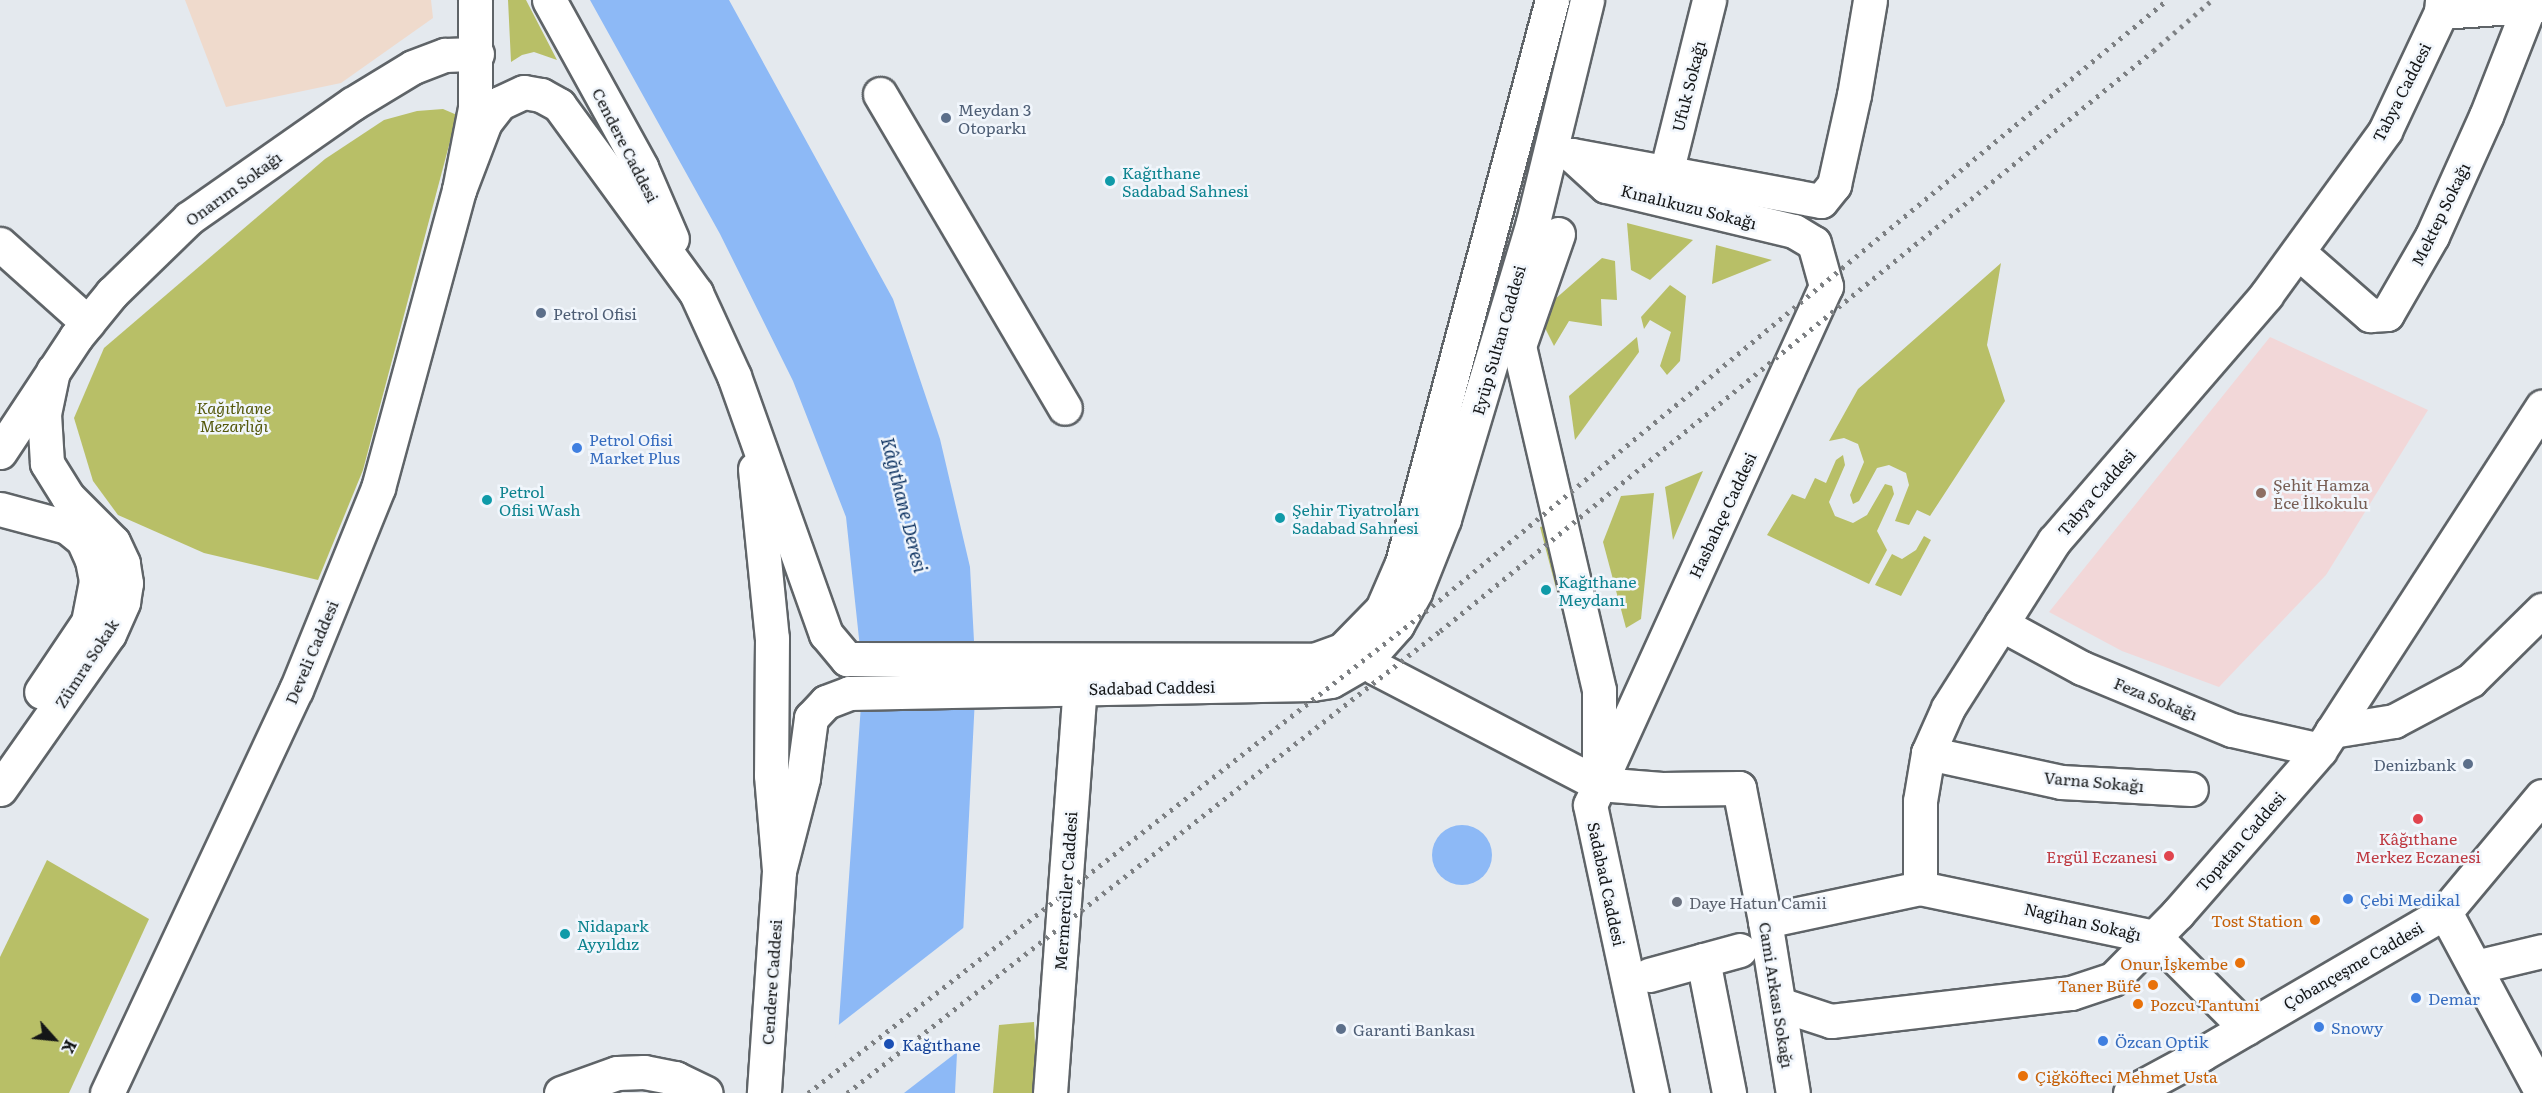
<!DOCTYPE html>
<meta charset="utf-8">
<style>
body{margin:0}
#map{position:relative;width:2542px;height:1093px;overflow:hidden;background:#e4e9ee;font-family:Literata,serif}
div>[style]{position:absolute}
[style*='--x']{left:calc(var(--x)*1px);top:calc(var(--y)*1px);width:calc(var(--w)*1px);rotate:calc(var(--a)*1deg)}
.commercial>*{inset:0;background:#efdacc}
.education>*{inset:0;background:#f2d7d8}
.green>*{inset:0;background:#b8bf67}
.water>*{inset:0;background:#8db9f6}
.round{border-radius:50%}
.pier>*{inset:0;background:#e4e9ee}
.roads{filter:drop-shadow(2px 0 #5f6468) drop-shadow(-2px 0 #5f6468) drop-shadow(0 2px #5f6468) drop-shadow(0 -2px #5f6468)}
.minor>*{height:33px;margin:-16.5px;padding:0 16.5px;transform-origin:16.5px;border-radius:16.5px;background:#fff}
.major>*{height:33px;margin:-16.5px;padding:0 16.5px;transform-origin:16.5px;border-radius:16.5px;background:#fff}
.rail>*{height:4.5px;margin-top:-2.25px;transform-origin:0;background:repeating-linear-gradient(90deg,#7d8083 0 3px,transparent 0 9px)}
.dots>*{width:16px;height:16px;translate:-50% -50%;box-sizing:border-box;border:3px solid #f1f6fc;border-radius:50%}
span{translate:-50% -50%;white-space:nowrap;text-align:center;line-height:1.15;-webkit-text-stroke:5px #f1f6fc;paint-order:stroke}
.street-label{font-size:16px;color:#141617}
.service-label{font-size:16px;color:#4e5e75}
.left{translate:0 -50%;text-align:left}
.right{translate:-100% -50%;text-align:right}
.culture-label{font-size:16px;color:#0d838f}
.park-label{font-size:16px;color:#54580b;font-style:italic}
.shop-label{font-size:16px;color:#366cbe}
.education-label{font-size:16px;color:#785e54}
.health-label{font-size:16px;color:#be3a42}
.worship-label{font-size:16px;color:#5b616d}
.food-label{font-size:16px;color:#c56008}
.transit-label{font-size:16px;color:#164399}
.water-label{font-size:18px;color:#0e3362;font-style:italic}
.north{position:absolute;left:24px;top:1009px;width:60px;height:60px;-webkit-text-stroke:4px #f1f6fc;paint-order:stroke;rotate:117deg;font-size:16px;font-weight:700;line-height:24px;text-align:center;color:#141617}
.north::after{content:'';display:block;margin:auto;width:21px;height:27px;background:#141617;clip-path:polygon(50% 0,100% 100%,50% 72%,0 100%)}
</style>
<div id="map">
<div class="commercial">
<i style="clip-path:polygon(185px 0,431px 0,433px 18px,341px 83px,226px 107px)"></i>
</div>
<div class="education">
<i style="clip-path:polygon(2270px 337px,2428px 410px,2326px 575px,2219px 687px,2122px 651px,2049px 612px)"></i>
</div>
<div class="green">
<i style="clip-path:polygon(508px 0,526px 0,557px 60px,534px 52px,522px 55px,511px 62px)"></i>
<i style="clip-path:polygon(443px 109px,457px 115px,363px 470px,318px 580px,204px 553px,118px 515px,93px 481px,74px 418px,104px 348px,325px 159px,384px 120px,417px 111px)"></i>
<i style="clip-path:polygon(1627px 223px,1693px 240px,1650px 280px,1631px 270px)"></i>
<i style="clip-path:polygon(1716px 245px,1772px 260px,1712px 284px)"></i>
<i style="clip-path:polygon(1602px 258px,1615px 261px,1617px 300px,1601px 299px,1602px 326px,1569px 321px,1554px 346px,1538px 314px)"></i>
<i style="clip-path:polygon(2001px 263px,1987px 345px,2005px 401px,1930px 516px,1917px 510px,1909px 525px,1895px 521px,1909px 485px,1906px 473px,1889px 465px,1877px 468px,1859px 501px,1853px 504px,1850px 495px,1864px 462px,1858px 444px,1844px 438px,1829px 441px,1858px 389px)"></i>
<i style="clip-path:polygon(1670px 285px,1686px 296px,1680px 361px,1667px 375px,1660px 366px,1671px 332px,1650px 320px,1644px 329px,1641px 317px)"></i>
<i style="clip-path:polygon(1637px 337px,1639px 352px,1575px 440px,1569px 396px)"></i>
<i style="clip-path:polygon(1843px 455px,1845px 465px,1829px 502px,1835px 516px,1853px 523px,1867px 515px,1885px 484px,1892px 486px,1894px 494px,1877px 531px,1887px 550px,1869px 584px,1767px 535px,1792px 494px,1805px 499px,1815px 478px,1826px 483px,1836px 460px)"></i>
<i style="clip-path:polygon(1703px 471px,1673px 540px,1665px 487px)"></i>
<i style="clip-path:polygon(1654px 493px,1641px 619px,1626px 628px,1603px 542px,1621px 496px)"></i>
<i style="clip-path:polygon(1551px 524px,1590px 678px,1580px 680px,1540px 527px)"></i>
<i style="clip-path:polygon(1924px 536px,1931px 540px,1901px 596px,1875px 585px,1892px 554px,1902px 559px,1916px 550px)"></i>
<i style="clip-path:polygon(47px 860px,149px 919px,69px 1093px,0 1093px,0 957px)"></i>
<i style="clip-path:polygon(1034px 1022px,1037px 1093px,993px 1093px,999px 1025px)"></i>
</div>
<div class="water">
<i style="clip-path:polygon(590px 0,729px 0,893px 299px,940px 439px,970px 567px,976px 678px,955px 1093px,834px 1093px,863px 676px,846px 517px,793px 381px,720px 234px)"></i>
<i class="round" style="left:1432px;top:825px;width:60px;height:60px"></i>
</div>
<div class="pier">
<i style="clip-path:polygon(967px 925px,961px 1049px,904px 1093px,831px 1093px,836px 1027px)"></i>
</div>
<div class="roads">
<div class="minor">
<i style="--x:2441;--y:12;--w:101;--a:-4"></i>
<i style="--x:880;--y:94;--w:364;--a:59.5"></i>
<i style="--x:1572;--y:155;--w:46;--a:42.4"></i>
<i style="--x:1606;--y:186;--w:193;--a:13.5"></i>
<i style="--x:1794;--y:231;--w:23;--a:31"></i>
<i style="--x:1814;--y:243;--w:45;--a:74.4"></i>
<i style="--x:1826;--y:286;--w:570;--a:114.45"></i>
<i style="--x:1590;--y:805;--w:295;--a:77.9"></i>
<i style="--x:1572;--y:155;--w:253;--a:10.5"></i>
<i style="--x:1821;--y:201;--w:21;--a:-51"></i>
<i style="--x:1834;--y:185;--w:92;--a:-77.5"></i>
<i style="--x:1854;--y:95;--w:96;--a:-80.4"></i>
<i style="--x:1666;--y:173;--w:178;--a:-76"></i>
<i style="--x:1558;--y:234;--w:119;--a:109.2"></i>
<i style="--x:1519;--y:346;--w:353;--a:76.9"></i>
<i style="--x:1599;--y:690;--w:84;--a:90"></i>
<i style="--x:0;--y:244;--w:118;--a:41.9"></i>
<i style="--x:2298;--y:252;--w:96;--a:41.2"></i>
<i style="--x:2370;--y:315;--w:17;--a:-3"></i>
<i style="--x:2387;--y:314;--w:90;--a:-60"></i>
<i style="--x:2432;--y:236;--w:132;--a:-65.8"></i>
<i style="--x:2486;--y:116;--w:118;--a:-68.6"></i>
<i style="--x:0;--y:509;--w:69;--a:15"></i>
<i style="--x:67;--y:527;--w:21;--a:39"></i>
<i style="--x:83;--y:540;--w:22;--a:66"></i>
<i style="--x:92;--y:560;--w:21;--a:79"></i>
<i style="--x:96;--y:581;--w:42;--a:101"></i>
<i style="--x:88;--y:622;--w:84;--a:123.9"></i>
<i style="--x:2001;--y:624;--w:92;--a:28.5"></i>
<i style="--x:2082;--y:668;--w:162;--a:22.5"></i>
<i style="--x:2232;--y:730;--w:90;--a:12.8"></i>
<i style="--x:1374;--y:667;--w:254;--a:27.5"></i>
<i style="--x:1599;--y:784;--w:63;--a:4.5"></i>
<i style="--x:1662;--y:789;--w:77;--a:-0.7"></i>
<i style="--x:1739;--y:788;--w:136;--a:78.9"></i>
<i style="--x:1765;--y:921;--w:174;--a:80.8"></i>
<i style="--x:2332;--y:731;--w:63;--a:-9.2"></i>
<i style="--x:2394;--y:721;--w:87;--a:-28"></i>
<i style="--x:2471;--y:680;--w:100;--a:-44.6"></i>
<i style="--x:1928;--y:753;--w:136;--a:12.3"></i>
<i style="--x:2061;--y:782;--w:130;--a:3.1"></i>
<i style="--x:0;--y:789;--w:189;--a:-54.9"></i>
<i style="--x:109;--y:634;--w:35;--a:-66"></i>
<i style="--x:123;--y:602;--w:19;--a:-81"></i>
<i style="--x:126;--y:583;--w:20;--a:-99"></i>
<i style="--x:123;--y:563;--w:23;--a:-115"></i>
<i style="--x:113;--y:542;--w:64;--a:-135"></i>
<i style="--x:68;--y:497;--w:40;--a:-122"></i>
<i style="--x:47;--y:463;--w:49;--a:-93.5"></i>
<i style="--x:44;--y:414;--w:44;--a:-78.2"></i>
<i style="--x:1920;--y:888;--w:240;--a:11.8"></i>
<i style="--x:2155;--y:937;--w:129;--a:45"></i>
<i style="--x:1765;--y:921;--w:158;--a:-12"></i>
<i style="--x:1920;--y:888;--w:87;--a:-90"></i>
<i style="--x:1920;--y:801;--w:49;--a:-80.5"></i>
<i style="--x:1928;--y:753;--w:49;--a:-66"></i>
<i style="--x:1948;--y:708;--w:198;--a:-57.6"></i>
<i style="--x:2054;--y:541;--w:325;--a:-49.2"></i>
<i style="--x:2266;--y:295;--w:203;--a:-54"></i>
<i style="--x:2385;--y:131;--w:132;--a:-64.8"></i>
<i style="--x:2441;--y:12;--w:12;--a:-85"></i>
<i style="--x:1703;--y:960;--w:136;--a:78.9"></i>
<i style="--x:1649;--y:975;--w:94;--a:-15.4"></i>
<i style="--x:1779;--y:1004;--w:55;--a:18.1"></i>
<i style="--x:1831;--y:1021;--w:242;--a:-6.7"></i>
<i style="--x:2071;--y:993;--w:44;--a:-18.4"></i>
<i style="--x:2113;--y:979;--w:93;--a:-45.4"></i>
<i style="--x:2178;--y:913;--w:216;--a:-48.9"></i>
<i style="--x:2320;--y:750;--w:409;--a:-57.1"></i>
<i style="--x:2542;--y:1093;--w:205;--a:-118.2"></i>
<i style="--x:2445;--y:912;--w:151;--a:-50.1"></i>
</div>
<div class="major">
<i style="--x:549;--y:0;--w:191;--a:61.1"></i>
<i style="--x:641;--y:167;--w:78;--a:66.7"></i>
<i style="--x:459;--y:190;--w:73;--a:-69.1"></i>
<i style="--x:485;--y:122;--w:24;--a:-52"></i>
<i style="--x:500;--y:103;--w:26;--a:-25"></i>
<i style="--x:524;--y:92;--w:17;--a:10"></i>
<i style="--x:541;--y:95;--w:21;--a:29"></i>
<i style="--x:559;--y:105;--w:233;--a:53.9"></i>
<i style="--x:696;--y:293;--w:91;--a:65.4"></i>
<i style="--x:734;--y:376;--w:274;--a:70.4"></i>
<i style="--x:826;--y:634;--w:33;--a:50"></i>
<i style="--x:847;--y:659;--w:467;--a:0.1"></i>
<i style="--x:1314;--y:660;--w:30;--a:-20"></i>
<i style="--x:1342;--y:650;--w:57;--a:-45.7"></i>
<i style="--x:1382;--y:609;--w:50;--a:-66.5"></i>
<i style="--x:1402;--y:563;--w:583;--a:-75.08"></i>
<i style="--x:0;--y:452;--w:138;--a:-56.5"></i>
<i style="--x:76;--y:337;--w:57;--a:-50.7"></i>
<i style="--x:112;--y:293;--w:107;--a:-44.2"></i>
<i style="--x:189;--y:218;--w:199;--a:-35"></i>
<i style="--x:352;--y:104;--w:71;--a:-31.2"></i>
<i style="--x:413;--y:67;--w:34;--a:-21"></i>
<i style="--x:445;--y:55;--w:32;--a:-2"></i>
<i style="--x:755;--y:469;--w:170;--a:84.3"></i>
<i style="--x:772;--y:638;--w:137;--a:90.4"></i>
<i style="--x:771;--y:775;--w:96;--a:85.2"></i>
<i style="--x:779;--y:871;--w:223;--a:93.9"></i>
<i style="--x:779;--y:871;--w:96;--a:-75.5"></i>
<i style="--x:803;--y:778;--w:61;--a:-82.4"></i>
<i style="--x:811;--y:718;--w:22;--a:-47"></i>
<i style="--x:826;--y:702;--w:25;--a:-21"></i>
<i style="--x:849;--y:693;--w:463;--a:-1.1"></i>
<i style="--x:1312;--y:684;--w:19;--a:-9"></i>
<i style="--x:1331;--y:681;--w:38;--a:-30"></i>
<i style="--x:1364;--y:662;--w:50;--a:-48.3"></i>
<i style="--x:1397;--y:625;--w:38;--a:-61"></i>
<i style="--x:1415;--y:592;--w:79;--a:-68.3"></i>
<i style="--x:1444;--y:519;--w:310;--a:-73.3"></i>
<i style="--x:1533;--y:222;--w:228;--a:-76.3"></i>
<i style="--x:2475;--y:967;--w:69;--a:-13.4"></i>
<i style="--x:107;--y:1093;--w:445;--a:-64.9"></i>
<i style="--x:296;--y:690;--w:218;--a:-67.9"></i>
<i style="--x:378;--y:488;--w:309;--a:-74.8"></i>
<i style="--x:459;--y:190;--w:84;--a:-79"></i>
<i style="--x:475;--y:108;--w:108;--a:-90"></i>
<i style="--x:561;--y:1093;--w:59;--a:-19.7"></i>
<i style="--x:617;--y:1073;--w:27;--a:-2"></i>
<i style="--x:644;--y:1072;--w:32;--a:11"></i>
<i style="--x:675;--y:1078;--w:34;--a:26"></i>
<i style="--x:1050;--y:1093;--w:405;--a:-85.8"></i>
<i style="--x:2130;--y:1093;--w:82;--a:-28.4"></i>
<i style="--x:2202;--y:1054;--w:281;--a:-30.3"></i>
</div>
</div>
<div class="rail">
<i style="--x:808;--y:1093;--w:782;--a:-37.94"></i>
<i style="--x:1425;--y:612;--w:962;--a:-39.52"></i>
<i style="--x:847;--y:1093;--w:752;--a:-37.92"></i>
<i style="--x:1440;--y:631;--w:919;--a:-39.13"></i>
<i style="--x:2153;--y:51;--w:78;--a:-40.8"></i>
</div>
<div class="dots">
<i style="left:946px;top:118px;background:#5c6f8a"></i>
<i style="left:1110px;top:181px;background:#0f9aa8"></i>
<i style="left:541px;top:313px;background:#5c6f8a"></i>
<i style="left:577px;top:448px;background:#3f7fe0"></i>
<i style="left:2261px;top:493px;background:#8d6e63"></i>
<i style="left:487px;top:500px;background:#0f9aa8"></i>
<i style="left:1280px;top:518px;background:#0f9aa8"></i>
<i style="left:1546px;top:590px;background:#0f9aa8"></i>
<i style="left:2468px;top:764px;background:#5c6f8a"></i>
<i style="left:2418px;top:819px;background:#e0444e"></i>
<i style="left:2169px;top:856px;background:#e0444e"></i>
<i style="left:2348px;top:899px;background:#3f7fe0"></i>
<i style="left:1677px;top:902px;background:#6b7280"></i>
<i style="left:2315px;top:920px;background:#e8710a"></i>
<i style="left:565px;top:934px;background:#0f9aa8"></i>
<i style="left:2240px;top:963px;background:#e8710a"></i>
<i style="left:2153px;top:985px;background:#e8710a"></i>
<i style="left:2416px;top:998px;background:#3f7fe0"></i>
<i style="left:2138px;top:1004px;background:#e8710a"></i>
<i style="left:2319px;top:1027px;background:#3f7fe0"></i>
<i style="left:1341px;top:1029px;background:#5c6f8a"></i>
<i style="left:2103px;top:1041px;background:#3f7fe0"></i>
<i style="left:889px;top:1044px;background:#1a4fb4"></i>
<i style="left:2023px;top:1076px;background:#e8710a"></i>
</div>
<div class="street-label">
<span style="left:1688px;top:86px;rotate:-76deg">Ufuk Sokağı</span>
<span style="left:2401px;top:92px;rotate:-63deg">Tabya Caddesi</span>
<span style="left:626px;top:145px;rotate:63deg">Cendere Caddesi</span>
<span style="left:233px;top:188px;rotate:-36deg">Onarım Sokağı</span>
<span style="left:1689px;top:206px;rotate:14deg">Kınalıkuzu Sokağı</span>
<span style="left:2440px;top:214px;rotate:-64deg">Mektep Sokağı</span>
<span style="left:1498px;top:340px;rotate:-74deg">Eyüp Sultan Caddesi</span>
<span style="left:2096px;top:492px;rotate:-49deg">Tabya Caddesi</span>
<span style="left:1722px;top:515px;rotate:-65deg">Hasbahçe Caddesi</span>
<span style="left:311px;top:652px;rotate:-67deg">Develi Caddesi</span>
<span style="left:86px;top:663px;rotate:-57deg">Zümra Sokak</span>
<span style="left:1152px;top:687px;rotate:-1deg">Sadabad Caddesi</span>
<span style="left:2156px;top:698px;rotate:22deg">Feza Sokağı</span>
<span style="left:2094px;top:781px;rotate:5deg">Varna Sokağı</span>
<span style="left:2240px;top:841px;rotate:-49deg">Topatan Caddesi</span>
<span style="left:1607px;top:884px;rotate:78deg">Sadabad Caddesi</span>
<span style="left:1065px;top:891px;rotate:-86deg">Mermerciler Caddesi</span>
<span style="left:2083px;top:921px;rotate:13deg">Nagihan Sokağı</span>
<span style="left:2353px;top:965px;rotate:-30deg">Çobançeşme Caddesi</span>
<span style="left:771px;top:982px;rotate:-86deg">Cendere Caddesi</span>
<span style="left:1777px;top:995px;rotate:81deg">Cami Arkası Sokağı</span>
</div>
<div class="service-label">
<span class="left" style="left:958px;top:118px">Meydan 3<br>Otoparkı</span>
<span class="left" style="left:553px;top:313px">Petrol Ofisi</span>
<span class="right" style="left:2456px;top:764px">Denizbank</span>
<span class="left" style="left:1353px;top:1029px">Garanti Bankası</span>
</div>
<div class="culture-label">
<span class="left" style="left:1122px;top:181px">Kağıthane<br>Sadabad Sahnesi</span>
<span class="left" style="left:499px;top:500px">Petrol<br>Ofisi Wash</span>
<span class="left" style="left:1292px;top:518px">Şehir Tiyatroları<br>Sadabad Sahnesi</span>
<span class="left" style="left:1558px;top:590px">Kağıthane<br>Meydanı</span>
<span class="left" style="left:577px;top:934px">Nidapark<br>Ayyıldız</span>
</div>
<div class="park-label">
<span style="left:234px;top:416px">Kağıthane<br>Mezarlığı</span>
</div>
<div class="shop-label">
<span class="left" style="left:589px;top:448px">Petrol Ofisi<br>Market Plus</span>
<span class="left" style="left:2360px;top:899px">Çebi Medikal</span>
<span class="left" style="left:2428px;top:998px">Demar</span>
<span class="left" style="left:2331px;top:1027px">Snowy</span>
<span class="left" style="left:2115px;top:1041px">Özcan Optik</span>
</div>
<div class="education-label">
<span class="left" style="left:2273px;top:493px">Şehit Hamza<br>Ece İlkokulu</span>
</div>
<div class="health-label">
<span style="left:2418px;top:847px">Kâğıthane<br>Merkez Eczanesi</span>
<span class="right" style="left:2157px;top:856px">Ergül Eczanesi</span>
</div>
<div class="worship-label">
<span class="left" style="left:1689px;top:902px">Daye Hatun Camii</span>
</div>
<div class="food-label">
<span class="right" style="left:2303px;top:920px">Tost Station</span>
<span class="right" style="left:2228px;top:963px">Onur İşkembe</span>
<span class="right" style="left:2141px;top:985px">Taner Büfe</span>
<span class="left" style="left:2150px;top:1004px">Pozcu Tantuni</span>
<span class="left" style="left:2035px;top:1076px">Çiğköfteci Mehmet Usta</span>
</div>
<div class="transit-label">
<span class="left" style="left:902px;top:1044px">Kağıthane</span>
</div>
<div class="water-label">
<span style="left:904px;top:505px;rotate:76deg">Kâğıthane Deresi</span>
</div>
<div class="north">K</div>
</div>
